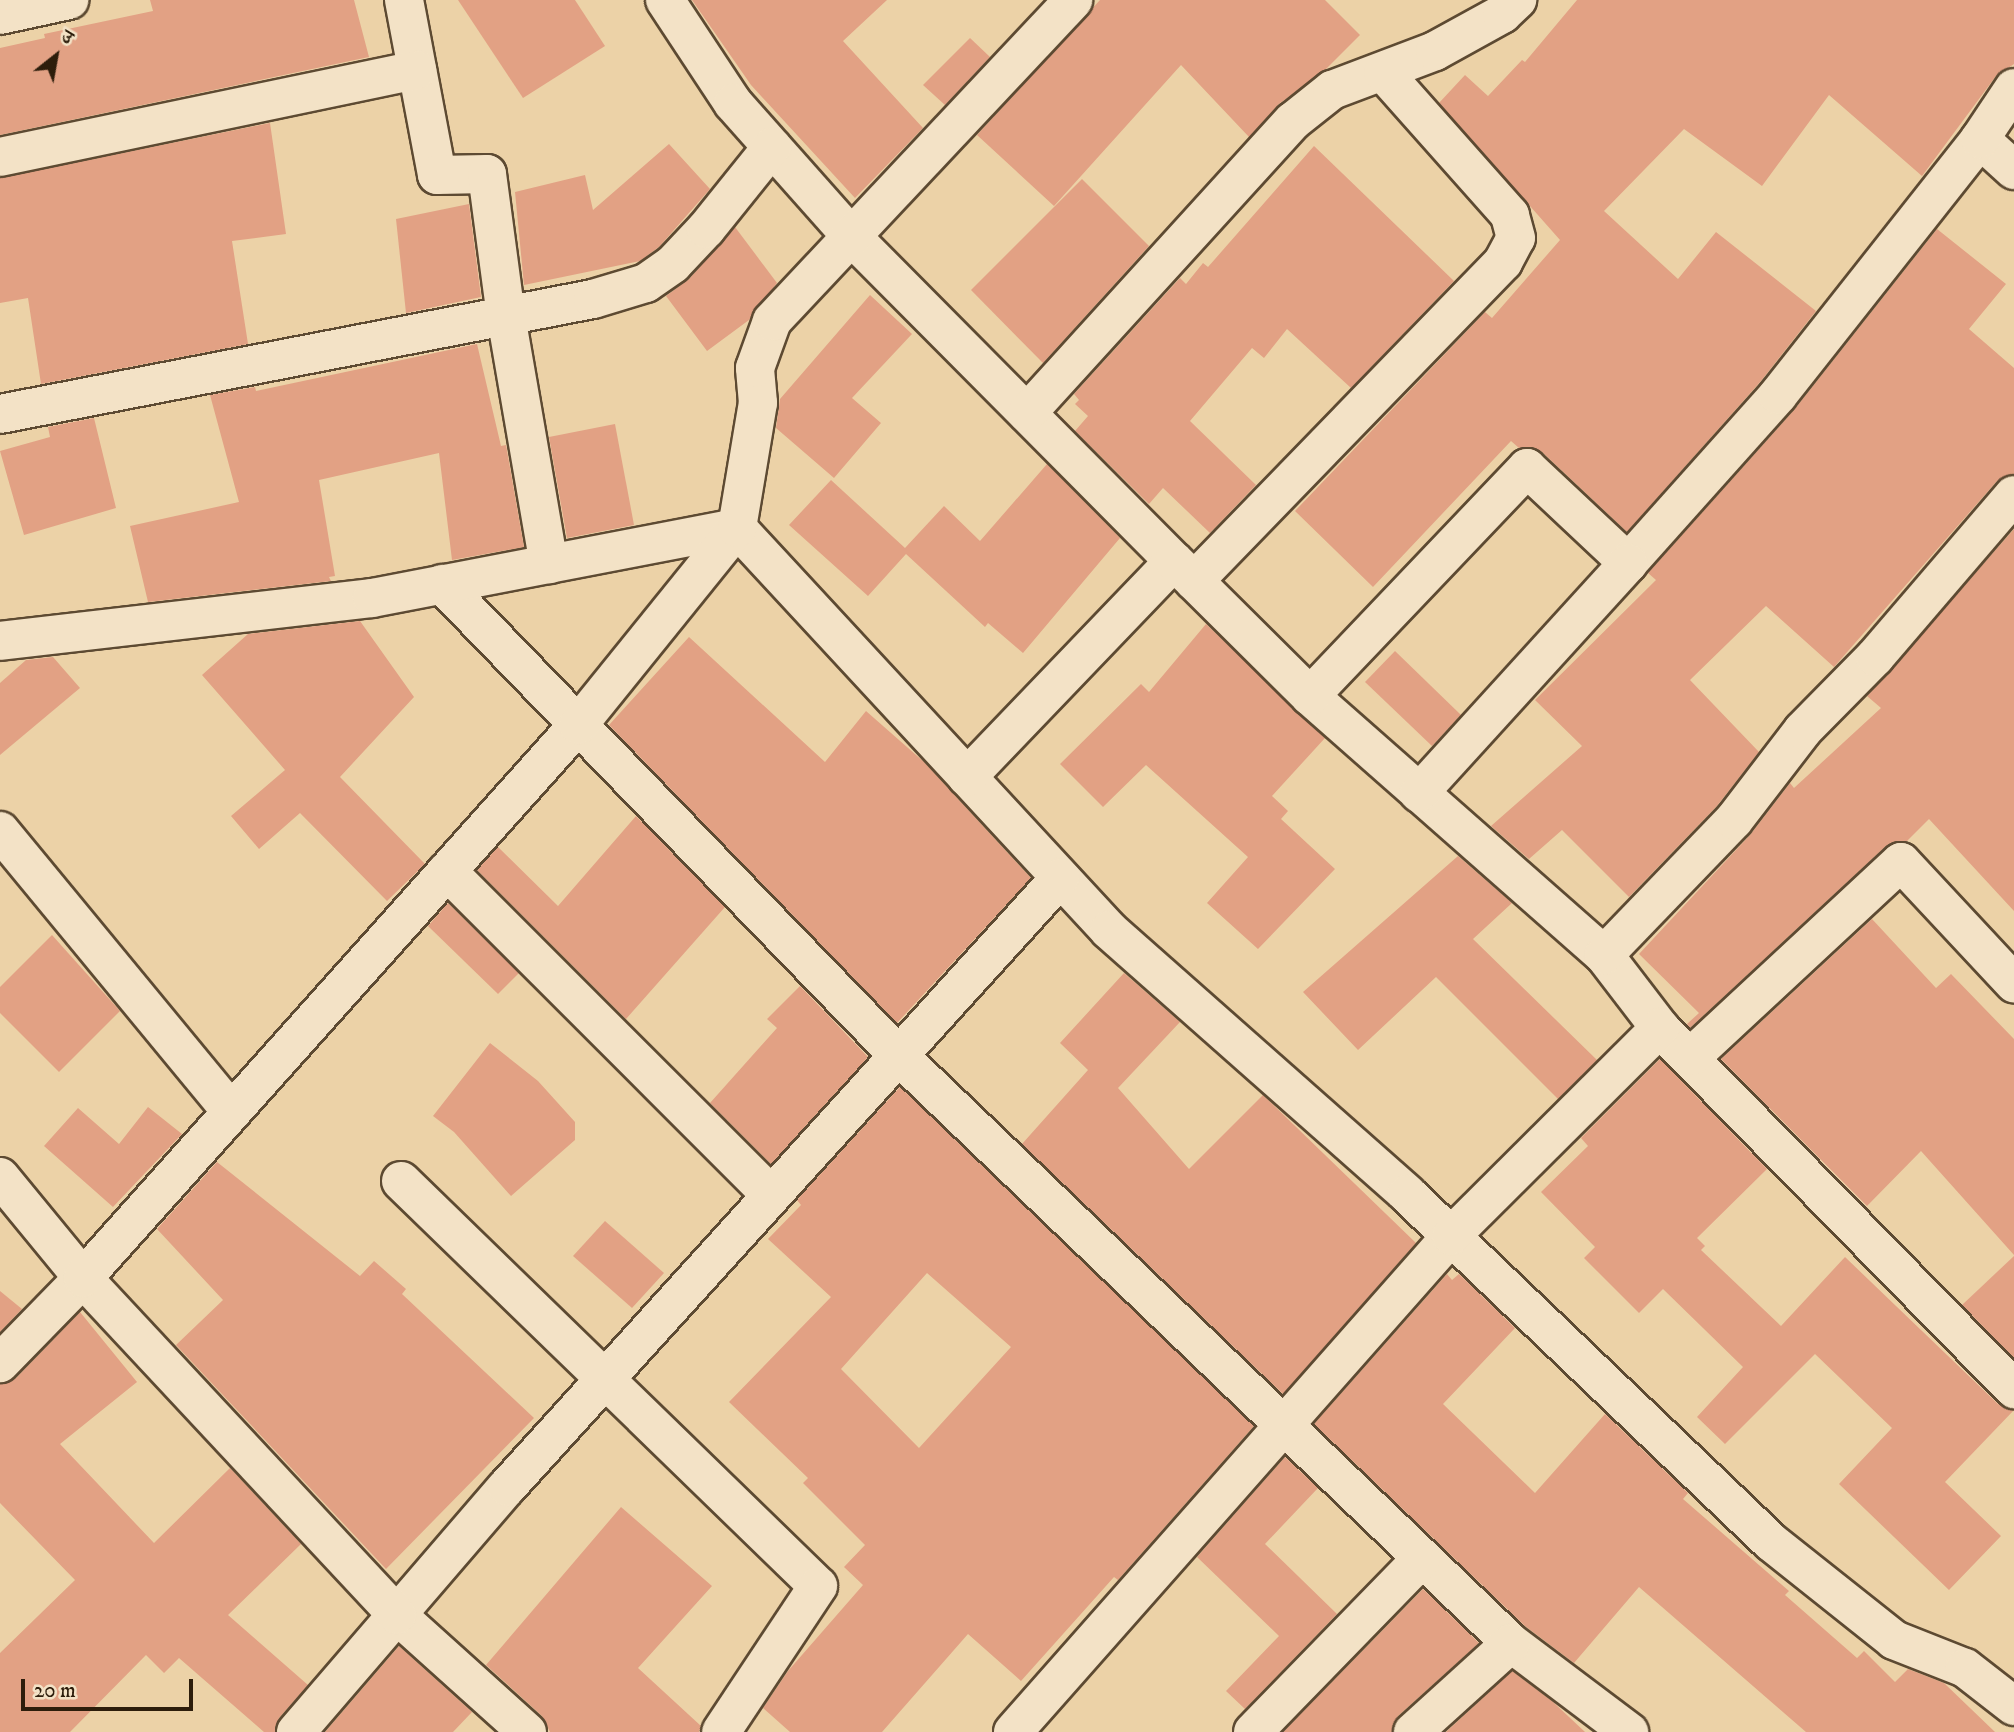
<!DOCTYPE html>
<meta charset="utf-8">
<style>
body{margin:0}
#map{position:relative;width:2014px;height:1732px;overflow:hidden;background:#ecd2a7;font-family:"IM FELL DW Pica","Noto Serif Devanagari",serif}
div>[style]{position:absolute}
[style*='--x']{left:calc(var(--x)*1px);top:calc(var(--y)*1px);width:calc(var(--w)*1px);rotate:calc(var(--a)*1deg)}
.building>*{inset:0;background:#e2a184}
.roads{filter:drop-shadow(2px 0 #5d4a32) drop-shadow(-2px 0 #5d4a32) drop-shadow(0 2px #5d4a32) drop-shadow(0 -2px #5d4a32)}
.street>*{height:38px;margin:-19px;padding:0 19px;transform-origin:19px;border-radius:19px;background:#f3e2c6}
span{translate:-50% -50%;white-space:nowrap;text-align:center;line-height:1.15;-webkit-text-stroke:7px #f3e2c6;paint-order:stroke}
.north{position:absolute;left:21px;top:21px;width:70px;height:70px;-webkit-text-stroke:5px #f3e2c6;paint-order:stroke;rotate:31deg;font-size:19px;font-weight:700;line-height:28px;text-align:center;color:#2d1d0b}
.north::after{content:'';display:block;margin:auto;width:24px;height:32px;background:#2d1d0b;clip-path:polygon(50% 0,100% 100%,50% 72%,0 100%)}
.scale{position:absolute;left:21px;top:1679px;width:172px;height:32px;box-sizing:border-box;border:4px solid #2d1d0b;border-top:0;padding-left:9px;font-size:21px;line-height:24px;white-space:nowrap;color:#2d1d0b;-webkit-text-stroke:5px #f3e2c6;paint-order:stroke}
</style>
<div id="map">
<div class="building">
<i style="clip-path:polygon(150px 0,354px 0,369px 57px,0 135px,0 48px,45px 38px,44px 34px,153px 11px)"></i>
<i style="clip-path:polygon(458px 0,575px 0,605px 46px,523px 98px)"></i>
<i style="clip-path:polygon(692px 0,887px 0,843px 41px,923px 128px,855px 198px,751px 85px)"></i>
<i style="clip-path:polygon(1100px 0,1325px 0,1360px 35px,1326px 69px,1279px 104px,1249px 137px,1181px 65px,1054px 206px,977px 135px)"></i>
<i style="clip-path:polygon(1577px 0,2014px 0,2014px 64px,1996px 76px,1922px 176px,1829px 95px,1762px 186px,1684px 129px,1604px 211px,1678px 279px,1716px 232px,1816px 311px,1761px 381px,1627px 532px,1542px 452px,1531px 447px,1519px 448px,1511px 441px,1373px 587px,1295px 511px,1485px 312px,1492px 318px,1560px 240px,1439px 103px,1465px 75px,1488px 96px,1522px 60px,1525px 62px)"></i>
<i style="clip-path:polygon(970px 38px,990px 57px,945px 105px,923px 85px)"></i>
<i style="clip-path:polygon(270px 123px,286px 234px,232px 241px,248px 344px,41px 384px,28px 298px,0 303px,0 178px)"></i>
<i style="clip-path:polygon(669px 144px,710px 189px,659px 247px,640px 261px,524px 285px,515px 192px,585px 175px,593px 210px)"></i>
<i style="clip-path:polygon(1314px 146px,1454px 281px,1351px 388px,1287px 329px,1264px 358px,1252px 348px,1190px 421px,1256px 485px,1210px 533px,1163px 488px,1149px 504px,1075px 431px,1088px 416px,1075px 404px,1079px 400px,1074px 394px,1180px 278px,1186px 284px,1203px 263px,1208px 267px)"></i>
<i style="clip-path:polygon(1082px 179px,1149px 246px,1043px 363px,971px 290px)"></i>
<i style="clip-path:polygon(469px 204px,481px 297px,406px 313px,396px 219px)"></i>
<i style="clip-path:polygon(735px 227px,777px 283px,749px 320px,707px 351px,666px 296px,689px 279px)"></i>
<i style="clip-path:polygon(1937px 229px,2006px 284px,1969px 329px,2014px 368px,2014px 474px,1997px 481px,1834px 667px,1766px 606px,1690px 680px,1759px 752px,1717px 806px,1629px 897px,1562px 830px,1529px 859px,1491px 826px,1582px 746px,1535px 700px,1656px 580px,1648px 573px,1794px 410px)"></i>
<i style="clip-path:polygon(870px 295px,912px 334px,852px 398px,881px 423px,834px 478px,776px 428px,780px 399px)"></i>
<i style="clip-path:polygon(477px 344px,501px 446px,506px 445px,524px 547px,452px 560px,439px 453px,319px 480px,335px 576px,329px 577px,331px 581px,148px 602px,130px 526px,239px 502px,210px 395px,255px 387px,256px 391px)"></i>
<i style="clip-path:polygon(94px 418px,116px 508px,24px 535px,0 451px,50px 437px,48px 427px)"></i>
<i style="clip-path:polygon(615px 424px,634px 525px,567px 538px,549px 437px)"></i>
<i style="clip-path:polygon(1047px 464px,1120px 538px,1023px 653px,988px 623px,985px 627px,906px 554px,868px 596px,789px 525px,831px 480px,905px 548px,944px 506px,980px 541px)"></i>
<i style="clip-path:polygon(2014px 529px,2014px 911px,1929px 819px,1907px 841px,1886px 846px,1690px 1028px,1687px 1024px,1699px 1013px,1639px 954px,1750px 835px,1790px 783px,1794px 788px,1881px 708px,1867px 696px)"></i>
<i style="clip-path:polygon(360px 621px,414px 697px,340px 777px,425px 864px,387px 901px,300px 813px,259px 849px,231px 816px,285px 770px,202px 675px,248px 634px)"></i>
<i style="clip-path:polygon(1206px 624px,1325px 738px,1272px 796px,1288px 811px,1281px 819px,1335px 869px,1258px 949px,1207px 903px,1248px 857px,1146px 765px,1103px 807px,1060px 764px,1141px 684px,1149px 692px)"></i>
<i style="clip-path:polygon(689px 637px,825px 762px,866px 711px,924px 762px,1031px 878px,897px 1023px,609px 725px)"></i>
<i style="clip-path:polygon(1395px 651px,1461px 715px,1432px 746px,1365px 682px)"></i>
<i style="clip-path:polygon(53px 657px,80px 688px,0 755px,0 683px,26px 660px)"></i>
<i style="clip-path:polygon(636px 816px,725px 907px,626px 1019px,477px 870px,498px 847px,558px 906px)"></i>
<i style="clip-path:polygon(1458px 856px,1512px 903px,1473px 939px,1597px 1060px,1558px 1099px,1436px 977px,1358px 1050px,1303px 992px)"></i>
<i style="clip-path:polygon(448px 903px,519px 973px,498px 994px,428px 926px)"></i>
<i style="clip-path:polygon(1872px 919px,1936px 988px,1951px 974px,2014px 1039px,2014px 1255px,1921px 1151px,1867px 1206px,1721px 1059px)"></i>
<i style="clip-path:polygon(52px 935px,120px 1011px,59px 1072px,0 1013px,0 987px)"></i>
<i style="clip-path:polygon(1124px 973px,1180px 1022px,1118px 1088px,1189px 1169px,1263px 1095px,1416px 1243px,1283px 1394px,1022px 1144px,1088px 1070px,1060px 1043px)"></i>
<i style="clip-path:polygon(800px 986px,868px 1057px,771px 1164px,710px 1103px,777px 1028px,767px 1019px)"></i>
<i style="clip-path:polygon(490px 1043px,538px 1081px,575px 1122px,575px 1140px,511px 1196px,454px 1132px,433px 1116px)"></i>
<i style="clip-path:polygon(1660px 1059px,1767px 1169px,1697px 1238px,1705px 1246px,1701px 1250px,1781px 1326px,1845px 1257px,1998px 1404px,2014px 1410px,1945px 1482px,2001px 1536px,1949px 1590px,1839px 1484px,1892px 1428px,1815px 1354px,1725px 1444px,1697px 1417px,1743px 1367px,1663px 1289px,1639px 1313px,1584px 1258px,1595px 1247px,1541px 1192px,1588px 1146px,1581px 1138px)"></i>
<i style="clip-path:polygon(evenodd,900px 1087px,1254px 1426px,1118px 1580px,1114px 1577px,1021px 1681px,968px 1634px,882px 1732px,790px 1732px,763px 1708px,788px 1671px,863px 1585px,844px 1567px,865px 1545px,803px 1483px,808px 1478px,729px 1402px,831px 1297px,768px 1239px,801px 1205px,797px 1200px,900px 1087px,927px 1273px,1011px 1347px,919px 1448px,841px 1369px,927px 1273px)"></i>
<i style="clip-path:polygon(148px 1107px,182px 1134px,113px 1207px,44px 1146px,78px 1108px,119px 1144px)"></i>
<i style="clip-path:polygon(217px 1162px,360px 1276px,374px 1261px,406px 1289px,402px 1294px,534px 1418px,386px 1569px,176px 1345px,223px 1300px,157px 1229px)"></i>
<i style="clip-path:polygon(605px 1221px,664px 1273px,632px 1308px,573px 1256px)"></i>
<i style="clip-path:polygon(2014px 1256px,2014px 1358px,1962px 1305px)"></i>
<i style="clip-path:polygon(1447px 1274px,1452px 1280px,1459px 1274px,1515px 1328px,1443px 1404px,1535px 1493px,1605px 1414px,1688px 1493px,1683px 1499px,1789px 1591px,1785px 1595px,1857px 1658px,1864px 1651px,1895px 1682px,1908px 1669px,1944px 1683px,1995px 1732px,1806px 1732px,1639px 1587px,1574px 1663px,1525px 1626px,1314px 1424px)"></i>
<i style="clip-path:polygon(0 1291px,22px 1309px,0 1332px)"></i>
<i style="clip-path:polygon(80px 1312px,137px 1382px,60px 1444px,154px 1543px,230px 1468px,301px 1544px,228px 1615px,308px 1685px,279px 1718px,275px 1732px,264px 1732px,179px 1658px,164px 1673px,146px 1655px,70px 1732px,0 1732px,0 1653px,75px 1580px,0 1503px,0 1384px,16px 1378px)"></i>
<i style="clip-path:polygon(1285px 1457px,1318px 1488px,1265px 1544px,1337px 1614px,1245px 1709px,1226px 1691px,1279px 1636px,1197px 1557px)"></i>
<i style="clip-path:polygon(621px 1507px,712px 1586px,638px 1668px,701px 1726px,699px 1732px,550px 1732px,542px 1716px,486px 1665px)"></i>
<i style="clip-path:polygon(1423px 1589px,1479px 1643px,1398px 1716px,1392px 1732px,1283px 1732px)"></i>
<i style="clip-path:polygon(399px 1646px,472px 1712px,453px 1732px,325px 1732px)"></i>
<i style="clip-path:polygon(1512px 1671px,1552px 1701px,1585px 1732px,1446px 1732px)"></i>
</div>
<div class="roads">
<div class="street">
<i style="--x:404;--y:0;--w:178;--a:79.3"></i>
<i style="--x:437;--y:175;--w:50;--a:-1.1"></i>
<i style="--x:487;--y:174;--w:143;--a:82.4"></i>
<i style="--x:506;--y:316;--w:252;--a:80.2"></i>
<i style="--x:665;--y:0;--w:123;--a:56.6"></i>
<i style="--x:733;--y:103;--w:181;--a:48.4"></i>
<i style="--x:853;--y:238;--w:455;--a:45.2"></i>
<i style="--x:0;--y:15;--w:71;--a:-12.3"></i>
<i style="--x:1980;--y:139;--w:46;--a:42.4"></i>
<i style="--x:0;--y:157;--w:426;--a:-11.8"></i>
<i style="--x:1027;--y:413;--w:395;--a:-47.7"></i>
<i style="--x:1293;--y:121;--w:50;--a:-38.5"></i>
<i style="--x:1332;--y:90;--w:110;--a:-20.7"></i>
<i style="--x:1435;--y:51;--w:77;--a:-28.9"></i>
<i style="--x:1502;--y:14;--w:21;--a:-43"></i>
<i style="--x:0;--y:414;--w:604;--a:-10.98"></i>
<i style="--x:593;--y:299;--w:55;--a:-16.8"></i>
<i style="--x:646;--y:283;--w:33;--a:-35"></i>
<i style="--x:673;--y:264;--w:48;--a:-46.7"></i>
<i style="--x:706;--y:229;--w:105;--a:-51.2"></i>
<i style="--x:1194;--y:581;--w:444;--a:-45.9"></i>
<i style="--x:1503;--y:262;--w:27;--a:-62"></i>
<i style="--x:1516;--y:238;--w:24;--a:-105"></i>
<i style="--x:1510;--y:215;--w:191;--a:-131.6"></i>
<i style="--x:442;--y:584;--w:657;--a:45.93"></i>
<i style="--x:899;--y:1056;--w:848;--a:43.81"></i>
<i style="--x:1511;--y:1643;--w:148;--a:37"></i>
<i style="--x:0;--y:641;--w:374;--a:-6.6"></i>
<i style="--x:372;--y:598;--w:372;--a:-10.9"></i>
<i style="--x:737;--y:528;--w:548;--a:47.22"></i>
<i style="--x:1109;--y:930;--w:398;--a:41.5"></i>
<i style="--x:1407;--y:1194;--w:504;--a:43.71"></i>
<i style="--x:1771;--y:1542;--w:157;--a:38.5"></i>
<i style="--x:1894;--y:1640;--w:76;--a:21.5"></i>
<i style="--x:1965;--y:1668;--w:62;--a:37.8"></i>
<i style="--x:1310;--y:696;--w:392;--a:41.4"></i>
<i style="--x:1604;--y:955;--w:92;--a:52.5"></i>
<i style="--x:1660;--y:1028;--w:506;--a:45.56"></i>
<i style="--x:967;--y:777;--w:299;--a:-46.2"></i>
<i style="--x:1174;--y:561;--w:192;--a:44.8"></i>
<i style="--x:1310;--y:696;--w:315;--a:-46.4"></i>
<i style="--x:1527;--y:468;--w:139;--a:43.2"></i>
<i style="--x:1628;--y:563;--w:225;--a:-48.2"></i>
<i style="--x:1778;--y:395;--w:326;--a:-51.7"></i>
<i style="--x:1980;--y:139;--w:61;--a:-56.3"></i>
<i style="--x:1419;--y:793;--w:311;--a:-47.7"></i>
<i style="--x:0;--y:831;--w:364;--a:50.5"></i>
<i style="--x:447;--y:871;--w:458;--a:45"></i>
<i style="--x:1604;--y:955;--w:187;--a:-46.1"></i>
<i style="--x:1734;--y:820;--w:113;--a:-52.5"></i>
<i style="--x:1803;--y:730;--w:103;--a:-45.4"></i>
<i style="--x:1875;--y:657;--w:213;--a:-49.4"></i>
<i style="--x:1692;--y:1056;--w:285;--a:-42.9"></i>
<i style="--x:1901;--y:862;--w:166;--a:47"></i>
<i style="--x:0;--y:1177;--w:131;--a:50.6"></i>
<i style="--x:83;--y:1278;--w:119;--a:134.3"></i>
<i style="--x:401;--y:1181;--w:581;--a:44.16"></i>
<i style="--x:818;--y:1586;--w:175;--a:123.6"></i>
<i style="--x:296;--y:1732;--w:323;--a:-49.3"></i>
<i style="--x:507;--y:1487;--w:823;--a:-47.76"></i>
<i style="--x:527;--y:1732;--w:175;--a:-138"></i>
<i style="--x:397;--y:1615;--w:461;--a:-133"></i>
<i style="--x:83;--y:1278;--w:742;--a:-48.17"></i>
<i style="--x:578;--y:725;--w:253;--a:-51.1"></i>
<i style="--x:737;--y:528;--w:127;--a:-80.5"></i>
<i style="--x:758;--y:403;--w:35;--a:-95"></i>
<i style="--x:755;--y:368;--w:50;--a:-70.1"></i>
<i style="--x:772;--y:321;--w:440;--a:-46.8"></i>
<i style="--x:1013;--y:1732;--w:662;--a:-48.55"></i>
<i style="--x:1451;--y:1236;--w:295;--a:-44.9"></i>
<i style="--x:1253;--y:1732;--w:241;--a:-45.8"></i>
<i style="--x:1413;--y:1732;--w:132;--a:-42.2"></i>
</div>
</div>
<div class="north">उ</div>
<div class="scale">20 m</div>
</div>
